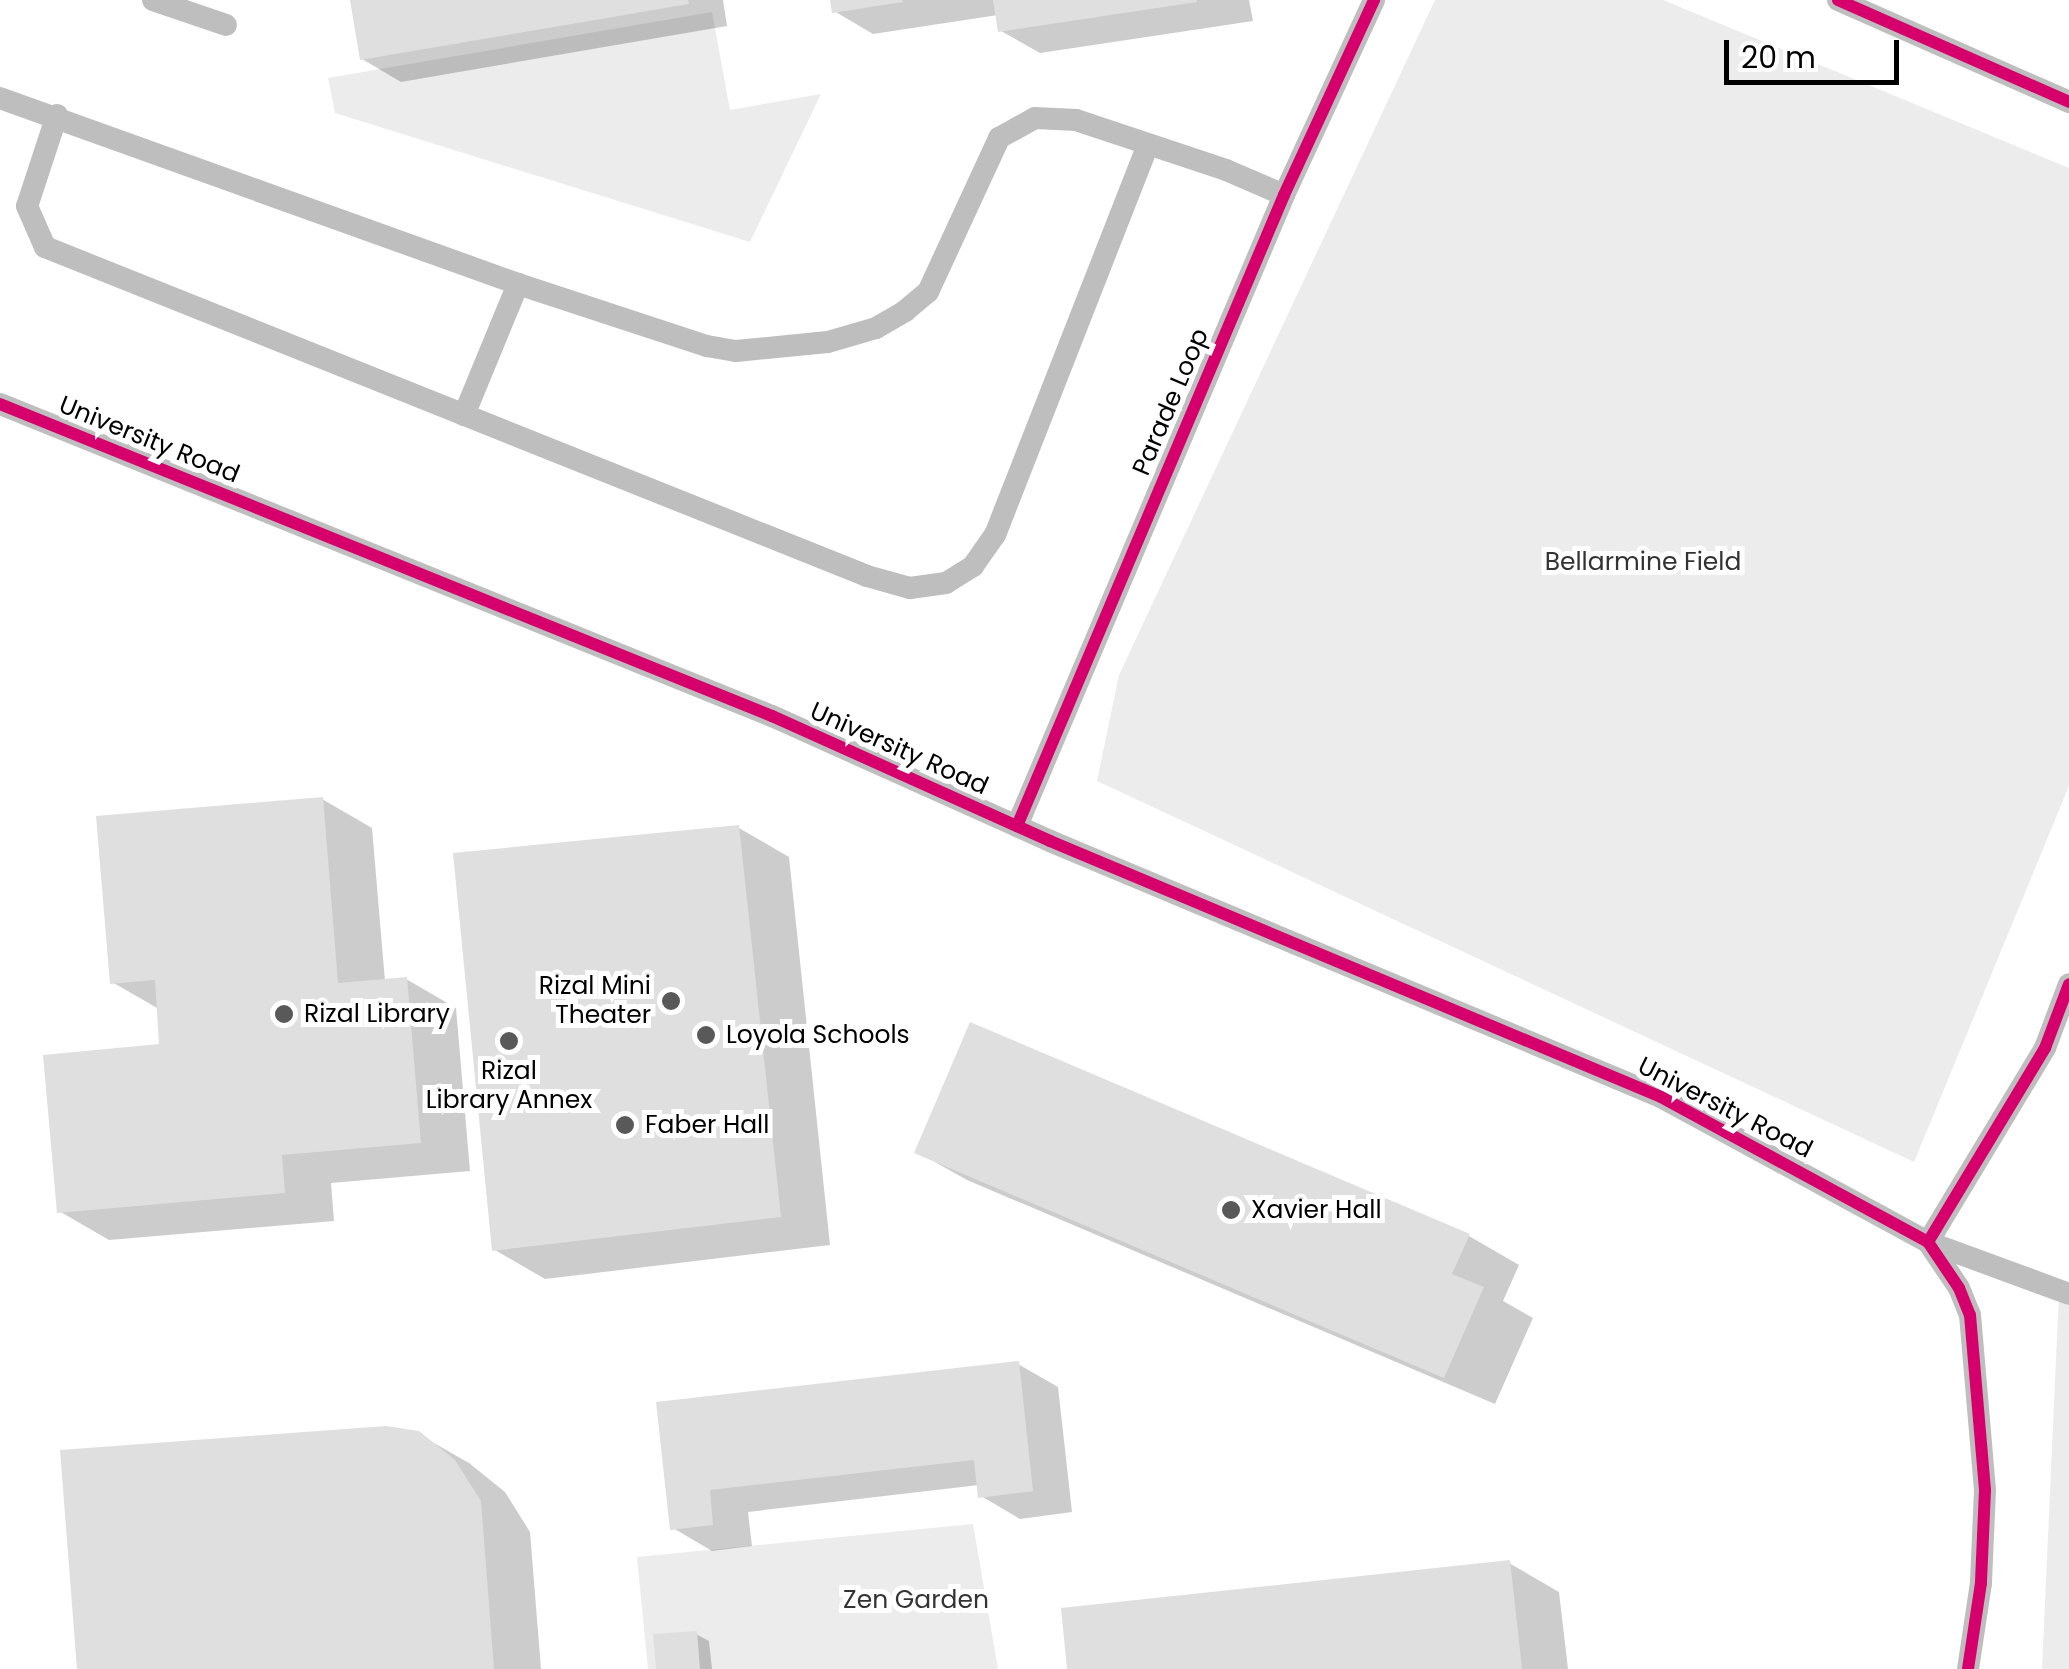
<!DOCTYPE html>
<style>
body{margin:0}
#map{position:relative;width:2069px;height:1669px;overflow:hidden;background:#fff;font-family:Poppins,sans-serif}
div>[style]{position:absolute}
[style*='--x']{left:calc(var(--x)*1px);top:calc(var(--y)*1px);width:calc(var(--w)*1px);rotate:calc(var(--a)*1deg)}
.green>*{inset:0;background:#ececec}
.shadow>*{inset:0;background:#0003}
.building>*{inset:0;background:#dfdfdf}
.lane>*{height:22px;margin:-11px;padding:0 11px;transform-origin:11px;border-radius:11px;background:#bebebe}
.cycleway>*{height:12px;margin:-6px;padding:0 6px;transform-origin:6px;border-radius:6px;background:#d6006c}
.dots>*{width:28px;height:28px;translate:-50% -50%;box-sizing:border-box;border:5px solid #fff;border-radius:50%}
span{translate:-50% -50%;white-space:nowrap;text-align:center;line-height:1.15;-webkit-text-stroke:10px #fff;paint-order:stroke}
.street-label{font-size:25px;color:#000}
.park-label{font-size:25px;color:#333}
.poi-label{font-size:25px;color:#000}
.right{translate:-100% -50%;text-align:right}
.left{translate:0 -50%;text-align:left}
.scale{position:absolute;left:1724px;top:40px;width:175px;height:45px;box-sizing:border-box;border:5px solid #000;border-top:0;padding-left:12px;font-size:30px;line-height:35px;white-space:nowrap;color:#000;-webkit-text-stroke:8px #fff;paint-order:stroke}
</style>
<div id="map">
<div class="green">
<i style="clip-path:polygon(1435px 0,1663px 0,2069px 168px,2069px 786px,1914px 1162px,1097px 781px,1119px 675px)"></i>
<i style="clip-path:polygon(712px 12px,730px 110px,821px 94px,750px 242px,335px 113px,328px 78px)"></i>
<i style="clip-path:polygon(2059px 1293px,2069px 1297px,2069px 1669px,2042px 1669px)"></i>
<i style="clip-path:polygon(973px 1524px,998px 1669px,648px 1669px,637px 1557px)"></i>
</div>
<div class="shadow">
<i style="clip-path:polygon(352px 0,723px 0,727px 26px,401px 82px,362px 59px)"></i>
<i style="clip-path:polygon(832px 0,1249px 0,1253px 21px,1040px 53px,1001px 31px,998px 15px,873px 34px,834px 11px)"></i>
<i style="clip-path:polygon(322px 799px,372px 828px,385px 981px,406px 979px,456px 1008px,470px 1171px,331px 1183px,334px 1221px,109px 1240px,59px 1211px,162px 1047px,159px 1009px,112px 982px)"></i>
<i style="clip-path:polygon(739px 828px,789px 857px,830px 1245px,545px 1279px,495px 1250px)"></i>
<i style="clip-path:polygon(917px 1152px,1469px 1236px,1519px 1265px,1503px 1301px,1533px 1318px,1495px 1404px,967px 1180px)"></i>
<i style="clip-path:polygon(1018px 1364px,1058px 1387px,1072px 1512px,1020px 1519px,981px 1496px,979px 1485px,748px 1512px,752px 1546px,712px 1551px,673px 1528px,659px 1404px)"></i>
<i style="clip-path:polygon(418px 1434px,469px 1463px,505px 1492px,530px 1532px,541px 1669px,79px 1669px)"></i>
<i style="clip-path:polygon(1509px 1563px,1559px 1592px,1568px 1669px,1070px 1669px)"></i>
<i style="clip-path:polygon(696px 1634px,709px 1641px,712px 1669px,658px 1669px)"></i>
</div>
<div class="building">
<i style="clip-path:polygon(350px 0,688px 0,689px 4px,360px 60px)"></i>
<i style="clip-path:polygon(830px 0,902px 0,903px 2px,832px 13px)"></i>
<i style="clip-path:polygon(993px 0,1197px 0,1197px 2px,998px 32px)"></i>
<i style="clip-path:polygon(323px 797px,338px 983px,407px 977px,421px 1143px,282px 1155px,285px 1193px,57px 1213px,43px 1055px,159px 1044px,155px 980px,110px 984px,96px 816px)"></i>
<i style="clip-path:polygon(739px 825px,781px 1217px,492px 1251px,453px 853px)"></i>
<i style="clip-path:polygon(970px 1022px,1470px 1234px,1452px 1274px,1484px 1287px,1444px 1378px,914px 1153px)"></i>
<i style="clip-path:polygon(1019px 1361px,1033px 1491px,978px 1498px,974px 1460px,710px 1490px,713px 1525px,670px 1530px,656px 1402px)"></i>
<i style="clip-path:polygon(386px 1426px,419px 1431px,455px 1460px,481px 1501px,494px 1669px,77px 1669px,60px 1450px)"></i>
<i style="clip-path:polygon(1510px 1560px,1522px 1669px,1067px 1669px,1061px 1608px)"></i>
<i style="clip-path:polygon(697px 1631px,700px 1669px,656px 1669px,653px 1634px)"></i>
</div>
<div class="lane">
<i style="--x:153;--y:0;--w:77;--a:18.9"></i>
<i style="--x:1838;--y:0;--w:253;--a:23.8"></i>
<i style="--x:0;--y:98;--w:550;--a:19.75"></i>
<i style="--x:518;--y:284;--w:199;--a:18.2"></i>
<i style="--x:707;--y:346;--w:29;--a:10"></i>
<i style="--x:736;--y:351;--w:92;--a:-5.6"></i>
<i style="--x:828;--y:342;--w:50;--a:-16.3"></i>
<i style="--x:876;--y:328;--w:34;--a:-30"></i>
<i style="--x:905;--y:311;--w:30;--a:-40"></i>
<i style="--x:928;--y:292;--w:170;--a:-65.2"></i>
<i style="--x:999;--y:138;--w:41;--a:-29.1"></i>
<i style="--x:1035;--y:118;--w:41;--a:2.8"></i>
<i style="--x:1076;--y:120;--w:158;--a:18.4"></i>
<i style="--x:1226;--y:170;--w:63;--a:23.3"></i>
<i style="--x:57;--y:115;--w:96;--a:108.2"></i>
<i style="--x:27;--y:206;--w:45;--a:66.3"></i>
<i style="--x:45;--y:247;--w:885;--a:21.81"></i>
<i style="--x:867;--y:576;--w:45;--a:15.6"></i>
<i style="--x:910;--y:588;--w:36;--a:-8"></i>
<i style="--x:946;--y:583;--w:32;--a:-32"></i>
<i style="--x:973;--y:566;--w:38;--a:-55"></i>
<i style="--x:995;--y:535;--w:417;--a:-68.6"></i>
<i style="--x:0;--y:404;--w:833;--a:22.01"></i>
<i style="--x:772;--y:716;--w:305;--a:24.2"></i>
<i style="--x:1050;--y:841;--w:662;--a:22.73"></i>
<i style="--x:1661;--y:1097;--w:304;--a:28.5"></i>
<i style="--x:1928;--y:1242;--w:150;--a:20.2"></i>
<i style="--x:464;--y:415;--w:142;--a:-67.6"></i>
<i style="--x:1017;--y:826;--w:685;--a:-67.06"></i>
<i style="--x:1284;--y:195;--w:215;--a:-65.2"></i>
<i style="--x:1928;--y:1242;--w:55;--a:56"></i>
<i style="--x:1959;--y:1288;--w:29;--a:68"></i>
<i style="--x:1970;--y:1315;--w:176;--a:85.1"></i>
<i style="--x:1985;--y:1490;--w:93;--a:92.5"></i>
<i style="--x:1981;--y:1583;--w:87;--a:98.6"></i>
<i style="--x:1928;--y:1242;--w:227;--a:-58.9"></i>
<i style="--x:2045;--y:1048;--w:68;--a:-69.4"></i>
</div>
<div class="cycleway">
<i style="--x:1838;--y:0;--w:253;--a:23.8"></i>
<i style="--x:0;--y:404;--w:833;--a:22.01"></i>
<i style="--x:772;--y:716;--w:305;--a:24.2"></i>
<i style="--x:1050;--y:841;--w:662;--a:22.73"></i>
<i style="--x:1661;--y:1097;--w:304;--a:28.5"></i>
<i style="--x:1928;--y:1242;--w:55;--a:56"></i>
<i style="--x:1959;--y:1288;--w:29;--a:68"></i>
<i style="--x:1970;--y:1315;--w:176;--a:85.1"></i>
<i style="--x:1985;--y:1490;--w:93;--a:92.5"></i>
<i style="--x:1981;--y:1583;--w:87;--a:98.6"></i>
<i style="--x:1017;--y:826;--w:685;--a:-67.06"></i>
<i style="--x:1284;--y:195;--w:215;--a:-65.2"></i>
<i style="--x:1928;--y:1242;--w:227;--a:-58.9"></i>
<i style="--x:2045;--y:1048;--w:68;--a:-69.4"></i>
</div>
<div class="dots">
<i style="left:671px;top:1001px;background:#595959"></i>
<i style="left:284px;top:1014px;background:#595959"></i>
<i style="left:706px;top:1035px;background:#595959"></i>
<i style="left:509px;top:1041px;background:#595959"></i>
<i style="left:625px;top:1125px;background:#595959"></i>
<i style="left:1231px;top:1210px;background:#595959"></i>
</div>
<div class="street-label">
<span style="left:1171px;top:402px;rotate:-67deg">Parade Loop</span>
<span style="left:149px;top:440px;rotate:22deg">University Road</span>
<span style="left:899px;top:749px;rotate:24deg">University Road</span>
<span style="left:1725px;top:1108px;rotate:27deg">University Road</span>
</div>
<div class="park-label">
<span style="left:1643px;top:562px">Bellarmine Field</span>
<span style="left:916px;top:1600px">Zen Garden</span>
</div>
<div class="poi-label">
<span class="right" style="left:651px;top:1001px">Rizal Mini<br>Theater</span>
<span class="left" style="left:304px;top:1014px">Rizal Library</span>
<span class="left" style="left:726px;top:1035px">Loyola Schools</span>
<span style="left:509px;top:1086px">Rizal<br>Library Annex</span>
<span class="left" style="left:645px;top:1125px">Faber Hall</span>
<span class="left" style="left:1251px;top:1210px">Xavier Hall</span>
</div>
<div class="scale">20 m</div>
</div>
